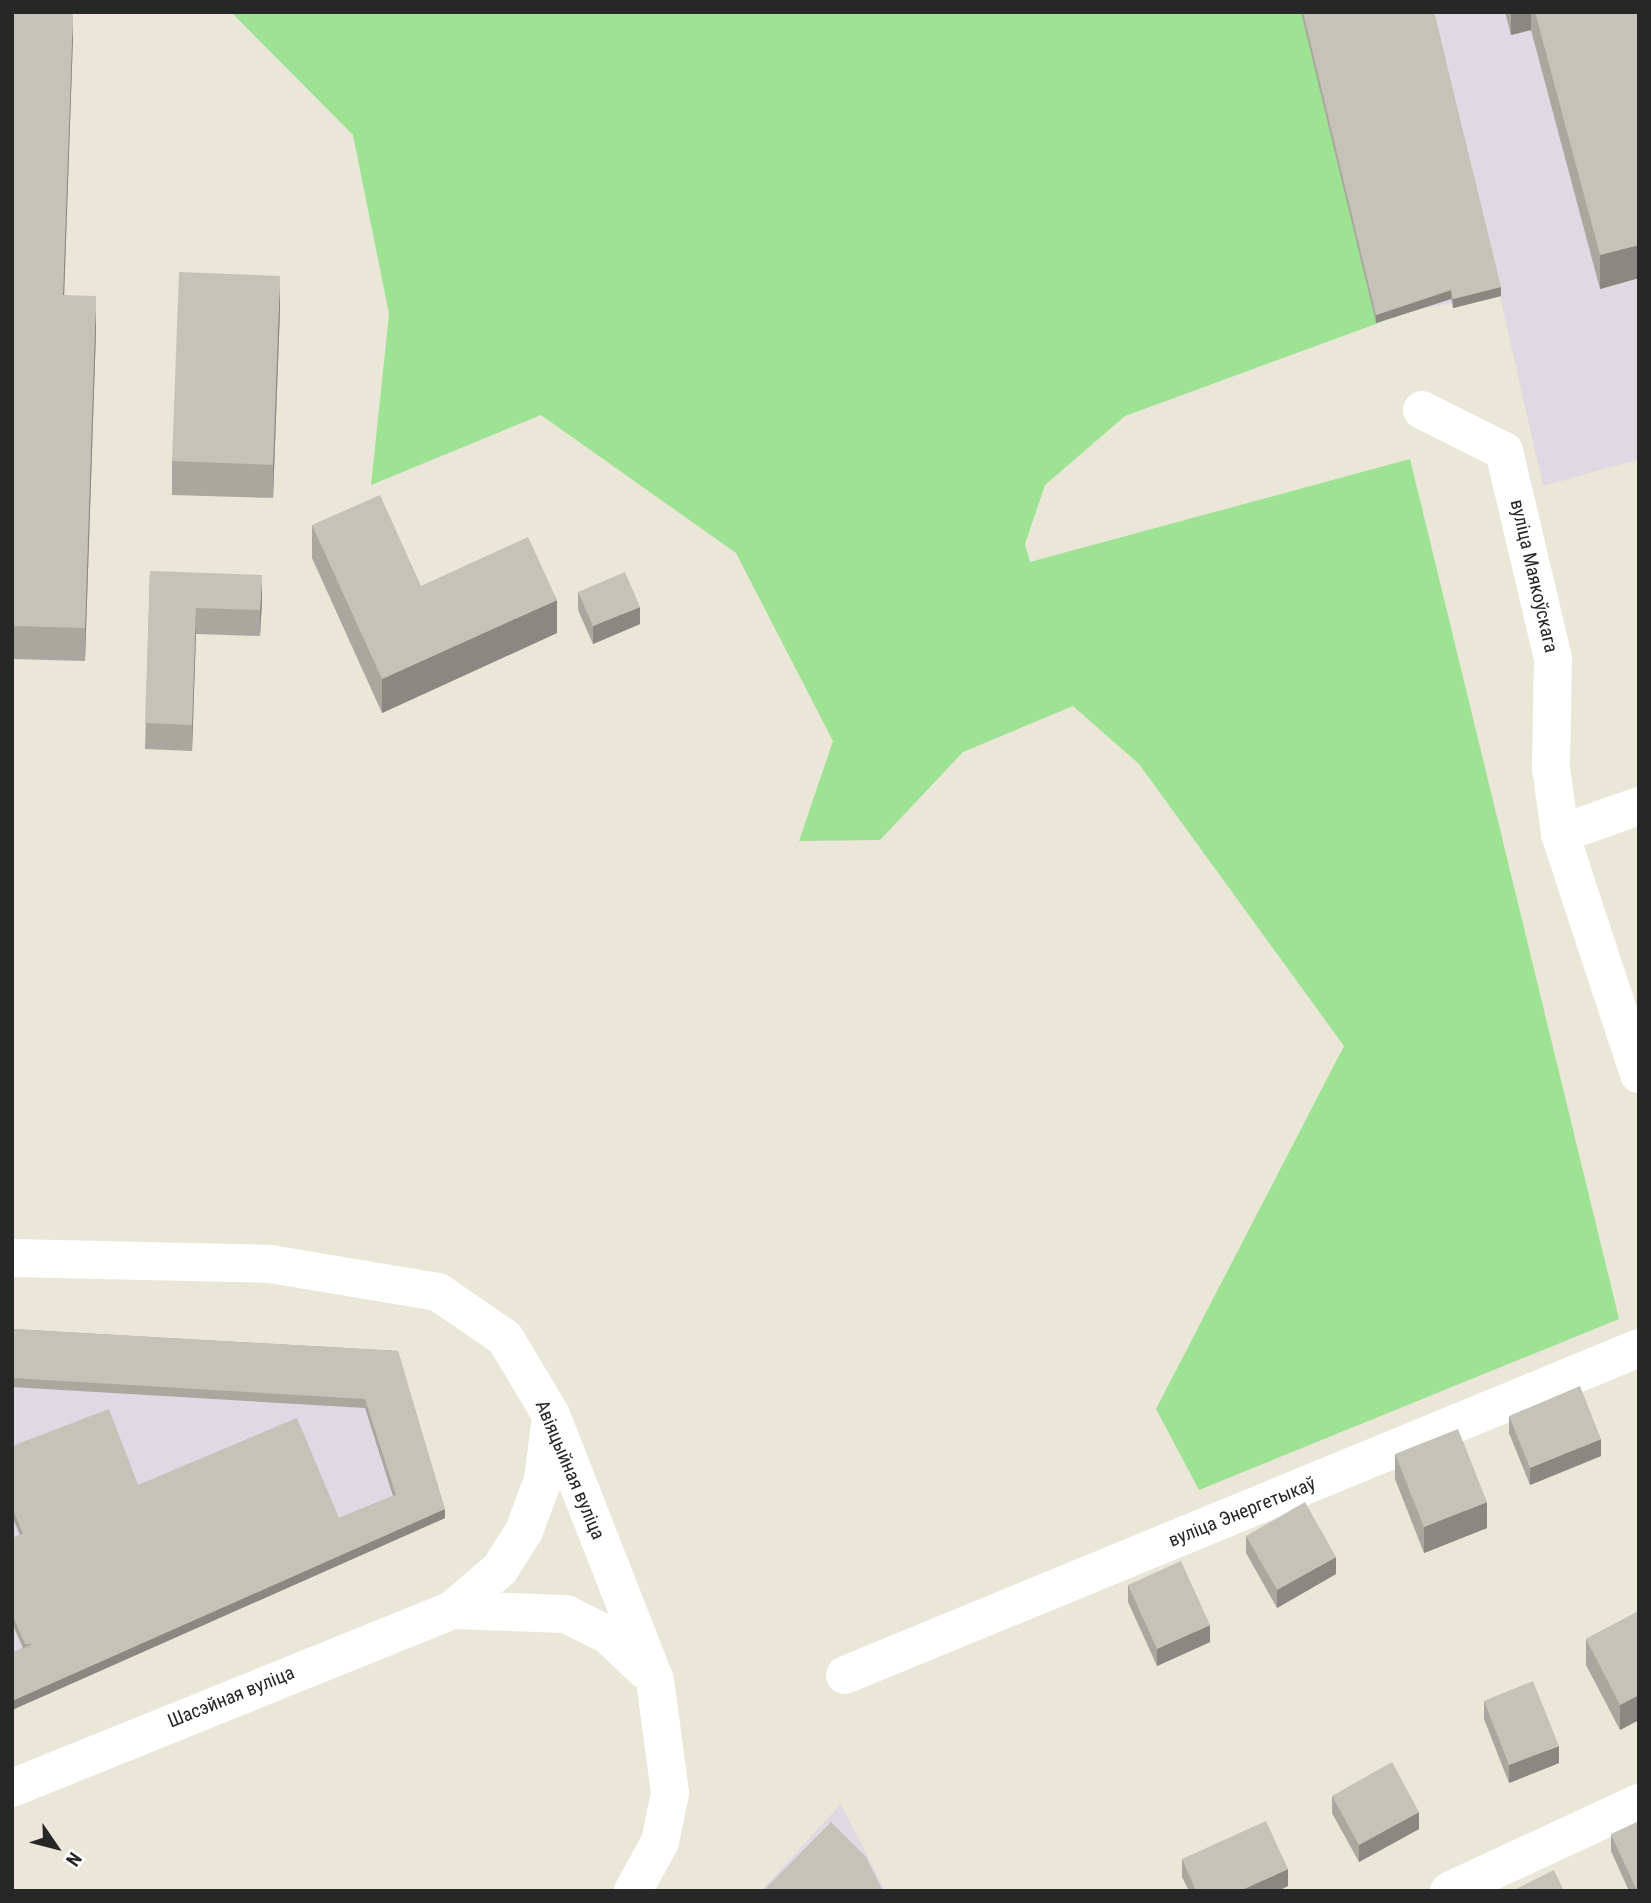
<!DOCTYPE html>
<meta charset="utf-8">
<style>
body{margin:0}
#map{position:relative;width:1651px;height:1903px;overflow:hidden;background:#eae6d8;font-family:"Roboto Condensed",sans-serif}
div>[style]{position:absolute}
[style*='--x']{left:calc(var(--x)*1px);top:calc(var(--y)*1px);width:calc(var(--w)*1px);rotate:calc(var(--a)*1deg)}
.industrial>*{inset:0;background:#ded9e2}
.green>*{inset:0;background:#9ee294}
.street>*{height:38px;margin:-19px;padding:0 19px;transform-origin:19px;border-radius:19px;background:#fff}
.secondary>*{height:38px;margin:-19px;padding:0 19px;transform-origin:19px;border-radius:19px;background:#fff}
.wall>*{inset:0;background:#a9a79e}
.shaded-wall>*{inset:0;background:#8a8881}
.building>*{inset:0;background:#c5c2b8}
span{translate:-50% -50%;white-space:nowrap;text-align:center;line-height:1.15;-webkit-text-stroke:5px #fff;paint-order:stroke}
.street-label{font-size:19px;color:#272727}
.frame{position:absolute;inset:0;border:14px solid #272727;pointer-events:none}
.north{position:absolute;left:21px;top:1812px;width:70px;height:70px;-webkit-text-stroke:5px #fff;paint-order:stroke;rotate:125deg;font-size:19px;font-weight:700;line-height:28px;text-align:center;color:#272727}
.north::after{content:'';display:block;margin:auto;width:24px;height:32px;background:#272727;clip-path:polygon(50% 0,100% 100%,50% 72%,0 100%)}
</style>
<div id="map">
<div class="industrial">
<i style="clip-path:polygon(1301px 12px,1639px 12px,1639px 459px,1543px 486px,1500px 296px,1419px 309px)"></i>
<i style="clip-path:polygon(12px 1338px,398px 1360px,445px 1518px,12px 1710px)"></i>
<i style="clip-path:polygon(841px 1804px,885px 1891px,761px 1891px)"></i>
</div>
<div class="green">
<i style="clip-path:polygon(231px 12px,1328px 12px,1403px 314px,1125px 416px,1045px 485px,1025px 544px,1030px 562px,1410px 459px,1619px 1319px,1199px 1490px,1156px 1409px,1344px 1046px,1139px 764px,1073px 706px,963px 752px,880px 840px,799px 841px,833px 741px,736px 553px,541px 415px,371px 485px,389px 314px,353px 135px)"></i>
</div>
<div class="street">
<i style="--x:1422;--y:410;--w:92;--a:26.6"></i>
<i style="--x:1504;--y:451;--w:214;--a:76.7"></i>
<i style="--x:1553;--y:659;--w:108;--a:91.1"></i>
<i style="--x:1551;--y:767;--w:68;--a:82.3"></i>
<i style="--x:1560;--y:834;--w:253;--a:71.8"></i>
<i style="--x:1560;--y:834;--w:84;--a:-19.5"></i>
<i style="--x:845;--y:1675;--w:859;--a:-22.38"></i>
<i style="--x:1449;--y:1891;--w:209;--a:-24.9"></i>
</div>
<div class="secondary">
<i style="--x:12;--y:1258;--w:258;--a:1.3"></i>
<i style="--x:270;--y:1264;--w:170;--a:9.5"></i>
<i style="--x:438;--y:1292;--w:81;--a:34.5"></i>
<i style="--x:505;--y:1338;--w:90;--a:59.1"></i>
<i style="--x:551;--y:1415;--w:285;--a:68.6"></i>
<i style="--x:655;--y:1680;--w:114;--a:82.4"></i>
<i style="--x:670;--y:1793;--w:50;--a:101.5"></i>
<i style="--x:660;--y:1842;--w:56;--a:118.9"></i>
<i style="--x:452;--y:1610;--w:63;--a:-40.5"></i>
<i style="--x:500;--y:1569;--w:45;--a:-57.7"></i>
<i style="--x:524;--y:1531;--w:54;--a:-69.6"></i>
<i style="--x:543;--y:1480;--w:64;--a:-82.8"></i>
<i style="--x:12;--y:1788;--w:475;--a:-22"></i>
<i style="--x:452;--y:1610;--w:114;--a:2"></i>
<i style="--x:566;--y:1614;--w:47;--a:26.6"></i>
<i style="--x:608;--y:1635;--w:52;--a:43.5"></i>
</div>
<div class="wall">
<i style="clip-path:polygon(12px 12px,73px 37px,64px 295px,96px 330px,85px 661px,12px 659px)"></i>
<i style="clip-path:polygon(1301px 12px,1434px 12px,1501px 296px,1453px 308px,1451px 299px,1376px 323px)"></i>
<i style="clip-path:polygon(1505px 12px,1639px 12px,1639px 278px,1600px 289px,1531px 30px,1511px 35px)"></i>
<i style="clip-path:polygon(280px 309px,273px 498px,172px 495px,172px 461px)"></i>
<i style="clip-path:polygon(312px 525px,421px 586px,557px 633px,382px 713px,312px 558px)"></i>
<i style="clip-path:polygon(150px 571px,262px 600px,260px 636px,196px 634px,192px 751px,145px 749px)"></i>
<i style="clip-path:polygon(578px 592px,640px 624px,593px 644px,578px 610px)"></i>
<i style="clip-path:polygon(12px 1329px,398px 1351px,445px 1518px,12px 1710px,12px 1653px,23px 1648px,12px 1623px,12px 1538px,20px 1535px,12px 1516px,12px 1446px,138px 1485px,339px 1518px,393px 1496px,365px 1408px,12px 1387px)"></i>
<i style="clip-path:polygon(1509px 1416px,1601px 1456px,1530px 1485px,1509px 1433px)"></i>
<i style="clip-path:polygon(1395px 1454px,1487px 1528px,1424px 1553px,1395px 1479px)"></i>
<i style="clip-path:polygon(1246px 1536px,1336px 1574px,1277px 1608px,1246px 1553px)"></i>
<i style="clip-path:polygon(1128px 1585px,1210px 1642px,1157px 1666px,1128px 1602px)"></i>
<i style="clip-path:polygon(1639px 1611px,1639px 1720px,1620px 1730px,1586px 1665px,1586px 1639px)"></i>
<i style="clip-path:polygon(1484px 1701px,1559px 1763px,1509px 1783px,1484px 1719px)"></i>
<i style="clip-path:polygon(1332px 1796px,1419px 1829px,1359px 1862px,1332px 1813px)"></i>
<i style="clip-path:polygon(1611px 1834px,1639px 1891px,1629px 1891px,1611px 1851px)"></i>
<i style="clip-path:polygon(1182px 1859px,1288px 1886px,1278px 1891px,1189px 1891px,1182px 1877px)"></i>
</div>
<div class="shaded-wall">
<i style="clip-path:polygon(73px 12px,73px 37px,63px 329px,63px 295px)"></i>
<i style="clip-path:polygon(1511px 12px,1531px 12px,1531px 30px,1511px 35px)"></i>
<i style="clip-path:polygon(1639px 245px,1639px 278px,1600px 289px,1600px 255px)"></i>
<i style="clip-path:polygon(280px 276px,280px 309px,273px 498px,273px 465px)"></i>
<i style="clip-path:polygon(1501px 287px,1501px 296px,1453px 308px,1453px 299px)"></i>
<i style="clip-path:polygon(1451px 290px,1451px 299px,1376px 323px,1376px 315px)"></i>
<i style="clip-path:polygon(96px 296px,96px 330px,85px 661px,85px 628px)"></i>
<i style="clip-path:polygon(262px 575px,262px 600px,260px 636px,260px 610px)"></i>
<i style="clip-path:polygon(557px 600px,557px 633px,382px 713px,382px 679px)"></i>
<i style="clip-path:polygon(640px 607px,640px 624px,593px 644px,593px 626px)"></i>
<i style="clip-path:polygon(196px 608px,196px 634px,192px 751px,192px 725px)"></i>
<i style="clip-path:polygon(1601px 1439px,1601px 1456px,1530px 1485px,1530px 1468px)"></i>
<i style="clip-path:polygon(1487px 1502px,1487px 1528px,1424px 1553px,1424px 1527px)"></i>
<i style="clip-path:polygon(445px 1509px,445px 1518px,12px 1710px,12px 1701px)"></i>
<i style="clip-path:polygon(1336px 1557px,1336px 1574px,1277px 1608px,1277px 1590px)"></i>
<i style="clip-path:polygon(1210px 1625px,1210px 1642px,1157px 1666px,1157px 1649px)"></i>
<i style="clip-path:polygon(1639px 1695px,1639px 1720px,1620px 1730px,1620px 1705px)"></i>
<i style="clip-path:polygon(1559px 1746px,1559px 1763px,1509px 1783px,1509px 1765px)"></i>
<i style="clip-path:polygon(1419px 1812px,1419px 1829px,1359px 1862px,1359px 1845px)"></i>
<i style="clip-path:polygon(1288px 1869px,1288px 1886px,1278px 1891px,1240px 1891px)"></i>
</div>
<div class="building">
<i style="clip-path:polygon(12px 12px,73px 12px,63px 295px,96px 296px,85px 628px,12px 626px)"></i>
<i style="clip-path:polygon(1303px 12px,1434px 12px,1501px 287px,1453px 299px,1451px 290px,1376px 315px)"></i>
<i style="clip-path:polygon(1535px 12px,1639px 12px,1639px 245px,1600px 255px)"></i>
<i style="clip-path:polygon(179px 272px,280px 276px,273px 465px,172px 461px)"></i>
<i style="clip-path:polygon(380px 495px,421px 586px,528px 537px,557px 600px,382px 679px,312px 525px)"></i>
<i style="clip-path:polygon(150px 571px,262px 575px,260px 610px,196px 608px,192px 725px,145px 723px)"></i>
<i style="clip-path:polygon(625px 572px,640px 607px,593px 626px,578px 592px)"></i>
<i style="clip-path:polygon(12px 1329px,398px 1351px,445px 1509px,12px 1701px,12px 1653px,33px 1644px,25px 1644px,12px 1614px,12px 1538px,23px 1534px,12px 1507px,12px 1446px,109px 1409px,138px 1485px,297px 1418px,339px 1518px,396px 1495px,365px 1399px,12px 1378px)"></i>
<i style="clip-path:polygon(1580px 1386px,1601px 1439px,1530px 1468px,1509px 1416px)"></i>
<i style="clip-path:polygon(1458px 1429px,1487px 1502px,1424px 1527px,1395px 1454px)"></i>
<i style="clip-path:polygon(1305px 1502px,1336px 1557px,1277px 1590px,1246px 1536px)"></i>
<i style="clip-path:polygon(1181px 1561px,1210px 1625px,1157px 1649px,1128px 1585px)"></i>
<i style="clip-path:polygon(1639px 1611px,1639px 1695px,1620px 1705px,1586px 1639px)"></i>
<i style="clip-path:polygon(1533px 1681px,1559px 1746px,1509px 1765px,1484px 1701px)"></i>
<i style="clip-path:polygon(1392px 1762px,1419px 1812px,1359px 1845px,1332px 1796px)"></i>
<i style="clip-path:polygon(1266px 1821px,1288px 1869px,1240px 1891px,1196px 1891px,1182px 1859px)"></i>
<i style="clip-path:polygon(1639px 1821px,1639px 1891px,1637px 1891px,1611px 1834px)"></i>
<i style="clip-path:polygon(831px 1822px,866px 1857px,883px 1891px,763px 1891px)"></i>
<i style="clip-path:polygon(1554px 1870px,1564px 1891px,1512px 1891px)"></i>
</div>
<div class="street-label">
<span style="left:1534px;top:576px;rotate:77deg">вуліца Маякоўскага</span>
<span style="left:570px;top:1470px;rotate:67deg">Авіяцыйная вуліца</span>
<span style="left:1242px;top:1512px;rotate:-22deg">вуліца Энергетыкаў</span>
<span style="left:231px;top:1697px;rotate:-22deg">Шасэйная вуліца</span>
</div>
<div class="frame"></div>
<div class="north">N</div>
</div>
